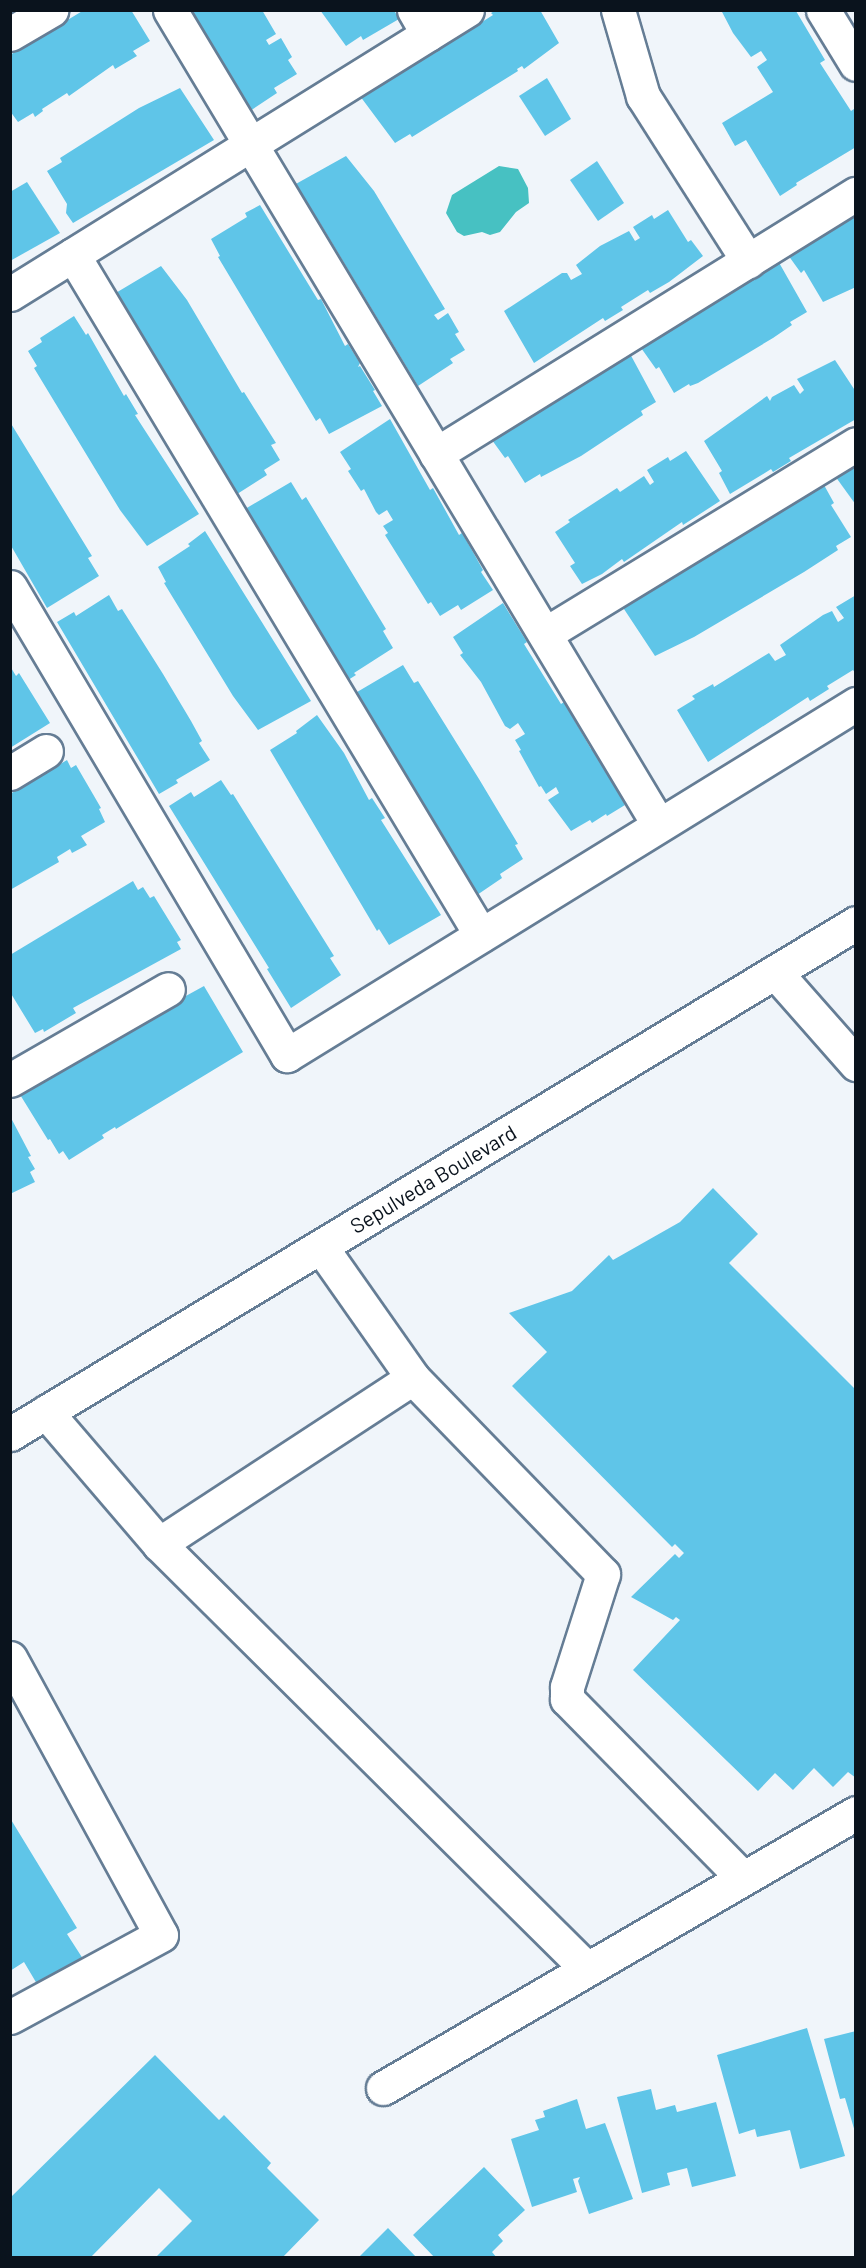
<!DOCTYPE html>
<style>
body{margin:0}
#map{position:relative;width:866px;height:2268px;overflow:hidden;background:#f0f5fa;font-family:Barlow,sans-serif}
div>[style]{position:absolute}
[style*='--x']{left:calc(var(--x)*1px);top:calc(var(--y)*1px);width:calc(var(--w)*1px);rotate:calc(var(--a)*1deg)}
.water>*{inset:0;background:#47c1c2}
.building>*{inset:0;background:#5fc5e8}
.roads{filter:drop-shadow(2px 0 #657d95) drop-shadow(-2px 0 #657d95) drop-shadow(0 2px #657d95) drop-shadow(0 -2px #657d95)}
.minor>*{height:33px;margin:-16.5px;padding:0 16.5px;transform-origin:16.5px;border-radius:16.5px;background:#fff}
.major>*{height:33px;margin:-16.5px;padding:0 16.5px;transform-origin:16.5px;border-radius:16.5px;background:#fff}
span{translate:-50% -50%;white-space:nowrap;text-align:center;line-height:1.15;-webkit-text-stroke:6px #fff;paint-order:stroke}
.street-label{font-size:21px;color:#0a131d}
.frame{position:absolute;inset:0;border:12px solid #0a131d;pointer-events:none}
</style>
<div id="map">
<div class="water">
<i style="clip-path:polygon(499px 166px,518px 169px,528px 188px,529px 203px,516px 212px,500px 232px,490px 235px,482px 232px,464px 236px,457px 232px,446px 213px,452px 195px)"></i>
</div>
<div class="building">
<i style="clip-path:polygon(84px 10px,131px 10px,150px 41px,133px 51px,137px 56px,115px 69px,113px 65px,69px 96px,67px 93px,42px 109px,43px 111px,35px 117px,33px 113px,18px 122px,10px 111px,10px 55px)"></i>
<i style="clip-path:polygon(190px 10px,262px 10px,276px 34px,266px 40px,269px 45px,281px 38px,292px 57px,288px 60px,297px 74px,274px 88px,277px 93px,250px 111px)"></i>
<i style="clip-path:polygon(320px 10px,394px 10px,399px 19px,363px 40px,361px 36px,346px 46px)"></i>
<i style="clip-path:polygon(496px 10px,540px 10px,559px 43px,524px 69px,522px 66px,517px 69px,518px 71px,412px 137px,410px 134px,395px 143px,360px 96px,415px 56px,418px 61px,445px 45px,442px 40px,460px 29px,463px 34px,493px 15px,491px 13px)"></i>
<i style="clip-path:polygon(721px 10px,796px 11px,825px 60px,820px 63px,851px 111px,854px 109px,856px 111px,856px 147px,796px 183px,797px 185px,780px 196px,746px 140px,735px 146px,722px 123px,773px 92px,757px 67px,767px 60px,761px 51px,751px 57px,733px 33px)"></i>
<i style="clip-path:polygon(547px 78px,571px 119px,545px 136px,519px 96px)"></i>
<i style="clip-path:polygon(180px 88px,214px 140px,73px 223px,66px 213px,67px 204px,47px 171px,62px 162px,60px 158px,139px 108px)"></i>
<i style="clip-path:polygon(346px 156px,374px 191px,445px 309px,434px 315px,438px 320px,448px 313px,459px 332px,455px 334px,465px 350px,450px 359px,453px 363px,418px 386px,320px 223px,317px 225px,294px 185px)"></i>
<i style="clip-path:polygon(597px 161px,624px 203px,598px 221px,570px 180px)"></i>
<i style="clip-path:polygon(27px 182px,60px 233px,10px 261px,10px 192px)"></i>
<i style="clip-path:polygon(260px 205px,318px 300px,321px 299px,345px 346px,348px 344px,360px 363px,358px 367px,360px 366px,375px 390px,373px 391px,382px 406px,329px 434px,320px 418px,316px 421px,218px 257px,220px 256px,211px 239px,247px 217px,245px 213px)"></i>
<i style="clip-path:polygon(668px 210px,688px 242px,691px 240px,703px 256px,669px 282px,650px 293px,648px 290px,621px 307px,623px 310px,605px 321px,603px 318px,534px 363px,504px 311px,562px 273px,567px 273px,571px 280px,582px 274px,576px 265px,600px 246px,629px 231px,635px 241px,640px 238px,633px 227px,652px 215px,654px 219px)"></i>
<i style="clip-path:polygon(856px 213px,856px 287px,823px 302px,804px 270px,801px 273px,788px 255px)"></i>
<i style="clip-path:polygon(777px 259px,807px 312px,790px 322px,792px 325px,773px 338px,698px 383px,690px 386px,689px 384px,674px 393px,659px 367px,656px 369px,639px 345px)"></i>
<i style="clip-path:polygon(161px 266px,187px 300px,242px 393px,244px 392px,276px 443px,271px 445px,280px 460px,264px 470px,267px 475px,234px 496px,109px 297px)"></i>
<i style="clip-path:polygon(74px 316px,86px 335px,88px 333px,124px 396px,126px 394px,138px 414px,135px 415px,199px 514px,147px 546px,120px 510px,34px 368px,37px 366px,28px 351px,42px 342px,40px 338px)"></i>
<i style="clip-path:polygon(628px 350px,656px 402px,641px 411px,643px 415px,581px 456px,541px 477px,540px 474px,525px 483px,508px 456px,505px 458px,489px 436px)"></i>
<i style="clip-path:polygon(835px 360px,856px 392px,856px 419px,789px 458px,791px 461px,773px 472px,771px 469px,768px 471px,730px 494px,719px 473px,722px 471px,704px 441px,767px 396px,770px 401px,772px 397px,794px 385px,800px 394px,804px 390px,797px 379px)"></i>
<i style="clip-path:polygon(390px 419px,430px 490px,433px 488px,459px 535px,462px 533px,473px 552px,483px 570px,481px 572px,493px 590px,461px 610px,458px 605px,440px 616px,431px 602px,428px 604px,385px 535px,388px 533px,383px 526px,393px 520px,387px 510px,379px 515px,376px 512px,364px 489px,361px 491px,348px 471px,351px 469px,340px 452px)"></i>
<i style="clip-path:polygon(10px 422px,92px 556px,88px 558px,99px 576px,47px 608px,10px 544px)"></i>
<i style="clip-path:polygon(686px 451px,720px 501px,683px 525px,682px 522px,624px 562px,622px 559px,602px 574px,582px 584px,570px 566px,575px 563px,555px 532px,570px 522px,568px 520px,617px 488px,620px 492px,644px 476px,650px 485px,654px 482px,647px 470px,668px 457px,670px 461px)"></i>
<i style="clip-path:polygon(856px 463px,856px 505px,835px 476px)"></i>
<i style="clip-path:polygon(291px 482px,302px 500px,306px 497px,386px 629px,383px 631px,393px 648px,354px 673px,356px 675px,345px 682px,240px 512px)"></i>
<i style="clip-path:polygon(824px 485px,834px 503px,831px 505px,851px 537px,836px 546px,838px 550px,804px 572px,694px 637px,655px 656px,622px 606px)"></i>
<i style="clip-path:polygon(205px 531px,311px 701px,258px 730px,233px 696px,164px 583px,166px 582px,158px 567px,190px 546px,188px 544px)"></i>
<i style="clip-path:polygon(109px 595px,118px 611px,122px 609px,163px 674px,191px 721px,202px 741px,199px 743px,210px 760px,176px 780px,178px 783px,159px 794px,57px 622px,74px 612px,76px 616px)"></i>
<i style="clip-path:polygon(856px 595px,856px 674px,853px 670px,827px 686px,829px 689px,810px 701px,808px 697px,708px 762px,677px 710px,695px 699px,692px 696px,713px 684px,714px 687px,769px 653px,775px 661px,786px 655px,780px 645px,823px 615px,832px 611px,838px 622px,844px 618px,836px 607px)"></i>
<i style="clip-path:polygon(503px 603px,527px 642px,524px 644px,561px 704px,564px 702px,591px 749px,593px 748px,625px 805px,607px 816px,606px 814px,592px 823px,590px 820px,571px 831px,548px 800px,559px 793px,556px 787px,546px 794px,541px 786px,539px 787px,519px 751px,521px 750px,515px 740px,525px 734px,518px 723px,510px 729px,505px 726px,481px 682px,460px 655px,463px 653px,453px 637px)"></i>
<i style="clip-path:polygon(403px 665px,414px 683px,418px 681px,479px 779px,518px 844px,515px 845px,523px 859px,500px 874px,502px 878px,477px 895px,452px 859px,455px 857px,352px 695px)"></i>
<i style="clip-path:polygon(10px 666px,16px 676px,19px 673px,50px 723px,10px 748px)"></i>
<i style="clip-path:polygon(317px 715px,344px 753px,369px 800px,372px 798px,385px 818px,381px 820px,441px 915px,389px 945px,379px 929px,377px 931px,270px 750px,297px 733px,296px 731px)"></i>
<i style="clip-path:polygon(67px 760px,71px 768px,76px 765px,101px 808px,99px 809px,105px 822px,81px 836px,87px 845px,72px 853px,70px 849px,57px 857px,59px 862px,10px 890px,10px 794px)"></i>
<i style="clip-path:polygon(221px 780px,231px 795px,233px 794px,334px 956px,330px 958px,341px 975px,291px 1008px,267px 969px,269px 968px,169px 806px,191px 792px,194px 797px)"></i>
<i style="clip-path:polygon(133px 881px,138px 890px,143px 887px,150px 898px,154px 896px,181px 940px,177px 942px,181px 949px,73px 1008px,76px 1013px,44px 1032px,43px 1029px,35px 1033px,10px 992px,10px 955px)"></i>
<i style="clip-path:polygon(204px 986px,243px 1052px,116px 1129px,115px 1127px,102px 1135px,104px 1138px,69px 1160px,63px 1151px,59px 1154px,50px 1139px,48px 1140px,19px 1093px,82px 1055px,85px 1059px,163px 1012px,159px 1006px,182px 993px,184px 997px)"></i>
<i style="clip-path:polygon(10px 1116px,31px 1156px,28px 1157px,35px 1169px,30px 1172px,35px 1182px,10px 1194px)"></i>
<i style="clip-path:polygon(713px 1188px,758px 1234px,729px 1263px,856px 1390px,856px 1778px,848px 1772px,833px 1787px,814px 1768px,793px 1790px,775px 1773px,758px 1791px,633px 1670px,680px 1620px,676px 1617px,673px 1620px,631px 1597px,675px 1554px,679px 1558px,684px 1553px,675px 1544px,672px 1547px,512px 1386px,547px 1352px,509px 1313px,572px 1291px,609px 1255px,613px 1260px,680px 1222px)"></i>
<i style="clip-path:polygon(10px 1818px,77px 1928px,67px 1934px,85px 1962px,40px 1989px,24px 1962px,10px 1971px)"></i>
<i style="clip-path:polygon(807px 2028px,845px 2156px,800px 2169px,790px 2130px,757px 2137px,755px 2129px,739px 2134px,717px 2055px)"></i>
<i style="clip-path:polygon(856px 2031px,856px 2132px,855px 2132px,845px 2098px,840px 2099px,824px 2039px)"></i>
<i style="clip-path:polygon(155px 2055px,219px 2120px,224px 2115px,271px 2163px,267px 2168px,319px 2220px,282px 2258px,155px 2258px,192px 2221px,159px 2188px,90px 2258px,10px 2258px,10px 2198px)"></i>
<i style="clip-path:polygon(651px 2089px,656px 2110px,675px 2105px,677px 2112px,716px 2102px,736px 2176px,692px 2187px,687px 2168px,667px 2173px,670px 2185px,642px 2193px,617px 2097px)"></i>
<i style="clip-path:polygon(577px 2099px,586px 2129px,605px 2123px,633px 2199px,589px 2214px,578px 2181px,580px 2177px,573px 2179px,577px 2192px,532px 2207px,511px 2139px,539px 2130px,535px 2120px,545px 2117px,543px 2111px)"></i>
<i style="clip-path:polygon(484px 2167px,525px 2210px,498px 2235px,503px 2241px,492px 2252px,497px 2258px,435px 2258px,413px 2235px)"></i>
<i style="clip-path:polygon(388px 2228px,417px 2258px,358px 2258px)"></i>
</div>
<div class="roads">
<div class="minor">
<i style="--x:170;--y:10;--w:950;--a:59.04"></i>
<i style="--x:414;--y:10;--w:28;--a:60"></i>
<i style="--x:618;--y:10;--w:90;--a:73.8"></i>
<i style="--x:643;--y:96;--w:196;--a:57.5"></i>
<i style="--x:823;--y:10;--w:63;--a:58.6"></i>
<i style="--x:10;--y:34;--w:48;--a:-30.3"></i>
<i style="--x:73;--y:255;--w:793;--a:59.04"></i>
<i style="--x:10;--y:294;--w:538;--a:-31.86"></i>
<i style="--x:436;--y:454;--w:494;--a:-31.8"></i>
<i style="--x:10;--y:587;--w:544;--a:59.38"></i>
<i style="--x:287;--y:1055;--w:669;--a:-31.67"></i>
<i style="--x:545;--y:634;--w:364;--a:-31.4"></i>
<i style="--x:10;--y:773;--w:42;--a:-31.4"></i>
<i style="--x:775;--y:972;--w:123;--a:48.6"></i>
<i style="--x:10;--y:1080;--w:182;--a:-29.9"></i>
<i style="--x:321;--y:1247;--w:160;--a:54.9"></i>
<i style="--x:413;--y:1378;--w:273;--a:45.9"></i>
<i style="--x:603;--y:1574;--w:119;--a:107.7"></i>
<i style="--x:567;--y:1687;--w:12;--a:90"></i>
<i style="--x:567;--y:1699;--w:251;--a:45.5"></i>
<i style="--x:46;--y:1412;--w:174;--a:49.4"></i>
<i style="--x:159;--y:1544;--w:603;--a:44.8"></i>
<i style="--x:159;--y:1544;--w:303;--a:-33.2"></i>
<i style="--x:10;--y:1658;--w:315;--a:61.4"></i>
<i style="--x:161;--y:1935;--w:172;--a:151.5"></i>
<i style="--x:383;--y:2088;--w:547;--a:-30.17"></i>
</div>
<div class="major">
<i style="--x:10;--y:1434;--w:988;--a:-31.13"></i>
</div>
</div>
<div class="street-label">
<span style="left:433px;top:1179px;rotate:-31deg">Sepulveda Boulevard</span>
</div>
<div class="frame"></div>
</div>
